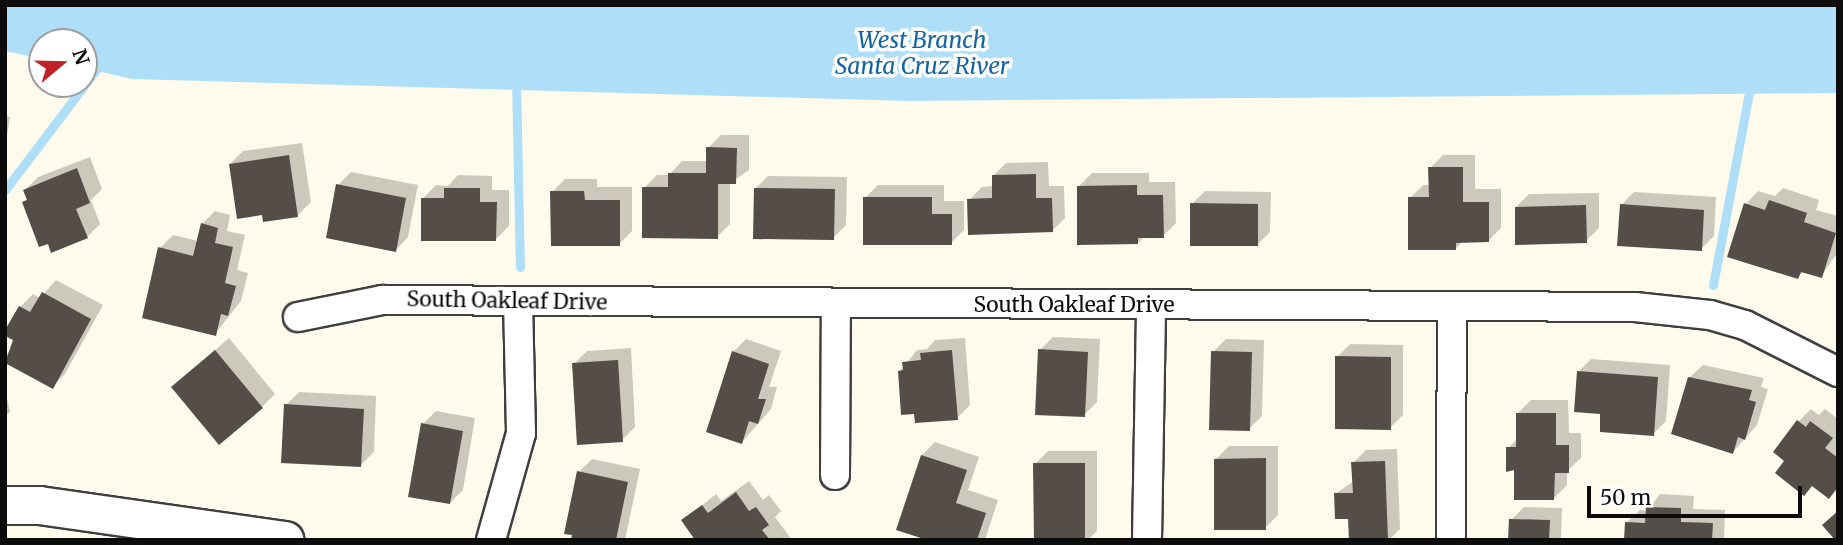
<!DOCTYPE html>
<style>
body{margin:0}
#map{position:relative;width:1843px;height:545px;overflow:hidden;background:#fffbec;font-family:Merriweather,serif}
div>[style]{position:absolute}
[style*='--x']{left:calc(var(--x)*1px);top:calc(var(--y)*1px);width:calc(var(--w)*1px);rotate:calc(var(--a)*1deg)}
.water>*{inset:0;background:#afdef8}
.shadow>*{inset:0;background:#0003}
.stream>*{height:9px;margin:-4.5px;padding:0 4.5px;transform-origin:4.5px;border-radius:4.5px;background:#afdef8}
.building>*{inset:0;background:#554d48}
.roads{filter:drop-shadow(2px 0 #3f3f3f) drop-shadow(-2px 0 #3f3f3f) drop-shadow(0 2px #3f3f3f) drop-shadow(0 -2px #3f3f3f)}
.minor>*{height:28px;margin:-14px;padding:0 14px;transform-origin:14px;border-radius:14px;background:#fff}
.tertiary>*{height:37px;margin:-18.5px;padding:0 18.5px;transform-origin:18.5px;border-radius:18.5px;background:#fff}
span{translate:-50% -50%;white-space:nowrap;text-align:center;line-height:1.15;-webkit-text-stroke:7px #fff;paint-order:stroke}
.street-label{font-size:21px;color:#0c0c0c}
.water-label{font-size:23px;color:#1265a2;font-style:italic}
.frame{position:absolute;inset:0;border:7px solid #0c0c0c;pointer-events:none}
.north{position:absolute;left:28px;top:28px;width:70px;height:70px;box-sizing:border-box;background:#fff;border:2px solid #9e9e9e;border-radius:50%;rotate:71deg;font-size:19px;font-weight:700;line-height:28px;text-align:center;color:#0c0c0c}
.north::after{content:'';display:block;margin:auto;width:24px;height:32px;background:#c12029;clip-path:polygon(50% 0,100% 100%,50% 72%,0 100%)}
.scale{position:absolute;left:1587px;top:486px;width:215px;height:32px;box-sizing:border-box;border:4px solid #0c0c0c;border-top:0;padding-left:9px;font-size:21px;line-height:24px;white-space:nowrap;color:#0c0c0c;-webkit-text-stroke:5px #fff;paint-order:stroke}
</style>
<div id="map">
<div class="water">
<i style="clip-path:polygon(5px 5px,1838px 5px,1838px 93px,909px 101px,132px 79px,84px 68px,84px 42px,42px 42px,42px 59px,5px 51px)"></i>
</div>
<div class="shadow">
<i style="clip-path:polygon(5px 116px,10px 117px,5px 148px)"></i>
<i style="clip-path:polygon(721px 135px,749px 135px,749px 170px,730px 183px,730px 224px,717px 237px,644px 188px,657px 175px,669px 175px,682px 161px,708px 161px,708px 148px)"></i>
<i style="clip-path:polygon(302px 143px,311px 202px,298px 215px,263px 213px,230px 164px,243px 151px)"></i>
<i style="clip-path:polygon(1443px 155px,1475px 155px,1475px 189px,1501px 189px,1501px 228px,1488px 241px,1463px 241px,1456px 248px,1410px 198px,1423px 185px,1430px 185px,1430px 168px)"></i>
<i style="clip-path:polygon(90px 157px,102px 189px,91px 200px,100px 224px,87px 237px,24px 202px,28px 198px,25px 190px,38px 177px)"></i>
<i style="clip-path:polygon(1048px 162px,1049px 186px,1064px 186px,1065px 218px,1052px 231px,969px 200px,982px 187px,994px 186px,993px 176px,1006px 163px)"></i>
<i style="clip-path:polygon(351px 172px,418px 185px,408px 237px,396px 250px,338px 185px)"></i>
<i style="clip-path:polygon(1092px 173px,1149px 173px,1149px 182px,1175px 182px,1176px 223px,1163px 236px,1144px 237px,1138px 243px,1079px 186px)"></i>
<i style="clip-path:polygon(458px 175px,492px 176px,492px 190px,509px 190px,509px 226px,496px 239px,423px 198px,436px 185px,448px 186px)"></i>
<i style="clip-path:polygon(768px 176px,847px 177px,846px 225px,833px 238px,755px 189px)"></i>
<i style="clip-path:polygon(565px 179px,597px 179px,597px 187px,632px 187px,632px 231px,619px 244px,552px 192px)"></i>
<i style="clip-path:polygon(878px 185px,944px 185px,944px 201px,964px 201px,964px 230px,951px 243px,865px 198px)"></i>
<i style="clip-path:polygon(1783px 188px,1819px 200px,1816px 210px,1838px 216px,1838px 252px,1821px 276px,1804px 271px,1798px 277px,1746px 204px,1758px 191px,1775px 196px)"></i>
<i style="clip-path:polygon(1205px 191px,1271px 192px,1270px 232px,1257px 245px,1192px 204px)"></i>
<i style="clip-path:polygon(1634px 192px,1716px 197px,1714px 236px,1701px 249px,1621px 205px)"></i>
<i style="clip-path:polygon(1599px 193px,1599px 228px,1586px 241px,1516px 207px,1529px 194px)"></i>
<i style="clip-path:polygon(215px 211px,230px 215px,227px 231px,245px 235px,237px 270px,248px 273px,241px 301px,215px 334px,160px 248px,173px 235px,198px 241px,202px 224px)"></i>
<i style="clip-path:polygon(56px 280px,103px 305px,65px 374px,52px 387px,5px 358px,15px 340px,20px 307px,33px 294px,40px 298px)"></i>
<i style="clip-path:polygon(1053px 337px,1100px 339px,1097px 402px,1084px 415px,1040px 350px)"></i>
<i style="clip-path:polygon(229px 338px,275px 394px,262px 407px,173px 387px)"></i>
<i style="clip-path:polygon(965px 338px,970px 405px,957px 418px,900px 371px,917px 350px,927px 349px,935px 340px)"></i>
<i style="clip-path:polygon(746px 339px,781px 351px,769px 387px,777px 387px,771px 409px,742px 442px,733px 352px)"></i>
<i style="clip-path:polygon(1226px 339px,1264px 340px,1262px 416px,1249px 429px,1213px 352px)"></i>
<i style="clip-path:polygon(1350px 344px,1403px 345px,1403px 415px,1390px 428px,1337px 357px)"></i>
<i style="clip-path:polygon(631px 348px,635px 427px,622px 440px,574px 364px,587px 351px)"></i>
<i style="clip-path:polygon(1591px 359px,1670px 365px,1666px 421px,1653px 434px,1602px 412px,1578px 372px)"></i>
<i style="clip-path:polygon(1703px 365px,1764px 378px,1761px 387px,1768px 389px,1757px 425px,1733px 452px,1689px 378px)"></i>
<i style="clip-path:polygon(5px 389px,10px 412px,5px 416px)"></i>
<i style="clip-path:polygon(299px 392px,376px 396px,374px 452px,361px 465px,286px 405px)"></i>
<i style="clip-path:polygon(1531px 400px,1568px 400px,1569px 433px,1581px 433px,1581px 458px,1567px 471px,1567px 485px,1554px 498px,1515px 467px,1508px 448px,1518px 438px,1518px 413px)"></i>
<i style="clip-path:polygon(1811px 409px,1819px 415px,1825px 409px,1838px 419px,1838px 487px,1829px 497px,1813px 485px,1804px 494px,1787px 461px,1798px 422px)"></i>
<i style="clip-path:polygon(436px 411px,475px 418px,463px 490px,450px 503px,423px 424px)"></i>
<i style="clip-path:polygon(935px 442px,979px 457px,968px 490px,998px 500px,985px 540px,932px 540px,922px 455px)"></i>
<i style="clip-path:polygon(1229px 446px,1278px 446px,1278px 515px,1265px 528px,1216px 459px)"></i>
<i style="clip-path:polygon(1397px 449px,1400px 529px,1389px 540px,1351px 540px,1350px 517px,1335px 494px,1354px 481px,1353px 463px,1366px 450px)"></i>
<i style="clip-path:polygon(1048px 451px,1097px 451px,1097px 531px,1088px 540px,1035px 540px,1035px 464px)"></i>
<i style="clip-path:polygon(592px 459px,640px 469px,625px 540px,573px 540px,579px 472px)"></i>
<i style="clip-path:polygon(749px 481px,763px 500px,769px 495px,781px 511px,775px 517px,792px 540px,698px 540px,684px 520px,716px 494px,721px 501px)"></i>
<i style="clip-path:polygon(1660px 494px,1694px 496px,1693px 509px,1725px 510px,1724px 540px,1626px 540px,1626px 523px,1640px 510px,1647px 511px)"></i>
<i style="clip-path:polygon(1524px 507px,1562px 508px,1561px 540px,1510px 540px,1511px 520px)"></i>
</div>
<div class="stream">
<i style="--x:516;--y:80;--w:187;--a:88.8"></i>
<i style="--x:5;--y:190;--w:159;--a:-52.9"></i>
<i style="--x:1713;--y:285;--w:200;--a:-79.4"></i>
</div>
<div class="building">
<i style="clip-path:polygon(706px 147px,737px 148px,736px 184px,718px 184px,718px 239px,642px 238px,642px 187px,668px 187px,668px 173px,706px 173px)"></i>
<i style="clip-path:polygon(289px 155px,298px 217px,263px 222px,262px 215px,237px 219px,229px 164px)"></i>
<i style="clip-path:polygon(1428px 167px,1463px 167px,1463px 202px,1489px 202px,1489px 242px,1456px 243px,1456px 250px,1408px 250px,1408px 197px,1429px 197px)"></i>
<i style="clip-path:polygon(77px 168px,90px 203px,76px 209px,88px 238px,51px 253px,48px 244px,39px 247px,22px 202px,27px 200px,23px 190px)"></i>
<i style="clip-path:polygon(1036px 174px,1036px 198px,1052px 198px,1053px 232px,968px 235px,967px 199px,992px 198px,992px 175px)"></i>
<i style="clip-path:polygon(336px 184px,406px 198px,396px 252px,326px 238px)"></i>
<i style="clip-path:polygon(1137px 185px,1137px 195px,1163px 195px,1164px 238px,1138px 238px,1138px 244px,1077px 245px,1077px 186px)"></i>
<i style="clip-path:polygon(444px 188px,480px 188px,480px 202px,497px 202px,496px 241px,421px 241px,421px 198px,444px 198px)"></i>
<i style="clip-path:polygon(754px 188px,835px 189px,834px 240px,753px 239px)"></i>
<i style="clip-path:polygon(550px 191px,584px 191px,585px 200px,620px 200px,620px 246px,551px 246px)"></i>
<i style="clip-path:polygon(863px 197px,932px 197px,932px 214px,952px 214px,952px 245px,863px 245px)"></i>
<i style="clip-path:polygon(1769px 200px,1807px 213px,1804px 222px,1836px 233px,1822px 278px,1801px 272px,1798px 279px,1727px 257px,1744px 203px,1765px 210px)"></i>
<i style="clip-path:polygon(1190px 203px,1258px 204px,1258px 246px,1190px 246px)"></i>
<i style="clip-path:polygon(1620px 204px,1704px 210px,1702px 251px,1617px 246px)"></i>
<i style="clip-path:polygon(1586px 205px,1587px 243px,1515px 245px,1515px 207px)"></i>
<i style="clip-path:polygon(201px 223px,218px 228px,215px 243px,233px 247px,225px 283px,236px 286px,228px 316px,221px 314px,216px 336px,142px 318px,158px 247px,193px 256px)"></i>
<i style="clip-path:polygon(42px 292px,91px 319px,53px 389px,5px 363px,13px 340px,5px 336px,5px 330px,19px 306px,30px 312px)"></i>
<i style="clip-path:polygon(1038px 349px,1088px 352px,1085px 417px,1035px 415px)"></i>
<i style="clip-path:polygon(215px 350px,263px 408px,219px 445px,171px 387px)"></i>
<i style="clip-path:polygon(952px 350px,958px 420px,915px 423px,914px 414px,901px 415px,898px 371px,903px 370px,902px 362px,921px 360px,920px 353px)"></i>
<i style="clip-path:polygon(732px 351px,769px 364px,758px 399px,766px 399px,758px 424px,749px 421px,742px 444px,706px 432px)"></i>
<i style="clip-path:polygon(1211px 351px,1252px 352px,1250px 431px,1209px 430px)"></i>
<i style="clip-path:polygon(1335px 356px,1391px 357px,1391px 430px,1335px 429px)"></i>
<i style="clip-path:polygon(618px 360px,623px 442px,577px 445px,572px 363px)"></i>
<i style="clip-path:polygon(1577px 371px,1658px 377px,1654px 436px,1600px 432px,1600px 414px,1574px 412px)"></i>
<i style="clip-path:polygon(1688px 377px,1752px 390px,1749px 400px,1756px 402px,1745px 440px,1738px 437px,1733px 454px,1671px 434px)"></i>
<i style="clip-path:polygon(284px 404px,364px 409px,361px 467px,281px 463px)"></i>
<i style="clip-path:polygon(1516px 413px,1556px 413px,1556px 445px,1569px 445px,1569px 473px,1555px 473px,1554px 500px,1514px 500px,1514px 470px,1506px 472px,1506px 447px,1516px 447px)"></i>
<i style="clip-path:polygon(1797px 420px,1806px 427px,1810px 421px,1833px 438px,1825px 448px,1838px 458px,1838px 487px,1829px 499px,1812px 486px,1804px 496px,1775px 473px,1784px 461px,1773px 452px)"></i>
<i style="clip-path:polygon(421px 423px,463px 431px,450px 504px,408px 497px)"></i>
<i style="clip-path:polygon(921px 455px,967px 470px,956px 503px,986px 513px,977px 540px,927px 540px,896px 530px)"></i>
<i style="clip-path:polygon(1266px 458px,1266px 530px,1214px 530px,1214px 459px)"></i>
<i style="clip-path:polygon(1385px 461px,1388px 540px,1349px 540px,1348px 519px,1335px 519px,1334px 493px,1353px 493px,1351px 462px)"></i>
<i style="clip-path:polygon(1033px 463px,1085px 463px,1085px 540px,1034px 540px)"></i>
<i style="clip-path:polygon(577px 471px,628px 482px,616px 540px,571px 540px,572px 535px,564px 534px)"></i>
<i style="clip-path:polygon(736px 492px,749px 511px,756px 507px,769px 525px,762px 530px,770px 540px,695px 540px,681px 520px,702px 505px,708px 513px)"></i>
<i style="clip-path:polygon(1646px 507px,1681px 508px,1681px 522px,1713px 523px,1712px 540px,1624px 540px,1625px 522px,1645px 523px)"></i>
<i style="clip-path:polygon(1838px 511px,1838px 540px,1835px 540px,1822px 525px)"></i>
<i style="clip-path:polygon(1509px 519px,1550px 520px,1549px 540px,1508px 540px)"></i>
</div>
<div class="roads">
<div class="minor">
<i style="--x:298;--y:317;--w:86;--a:-11.4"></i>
<i style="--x:382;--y:300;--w:1253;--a:0.32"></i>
<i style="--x:1635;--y:307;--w:75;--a:6.1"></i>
<i style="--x:1710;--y:315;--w:36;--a:16"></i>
<i style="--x:1745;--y:325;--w:104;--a:26.8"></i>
<i style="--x:835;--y:475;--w:171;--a:-89.7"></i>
<i style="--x:491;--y:540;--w:111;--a:-74.3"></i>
<i style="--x:521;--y:433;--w:131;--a:-91.3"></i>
<i style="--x:1147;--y:540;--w:235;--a:-89"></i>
<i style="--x:1451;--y:540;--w:234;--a:-89.8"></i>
</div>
<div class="tertiary">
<i style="--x:5;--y:505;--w:34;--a:0"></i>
<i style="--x:39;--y:505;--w:248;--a:8.1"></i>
</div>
</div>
<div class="street-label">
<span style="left:507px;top:301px;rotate:1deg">South Oakleaf Drive</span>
<span style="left:1074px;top:305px">South Oakleaf Drive</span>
</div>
<div class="water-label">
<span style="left:922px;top:53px">West Branch<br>Santa Cruz River</span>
</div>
<div class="frame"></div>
<div class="north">N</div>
<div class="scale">50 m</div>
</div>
